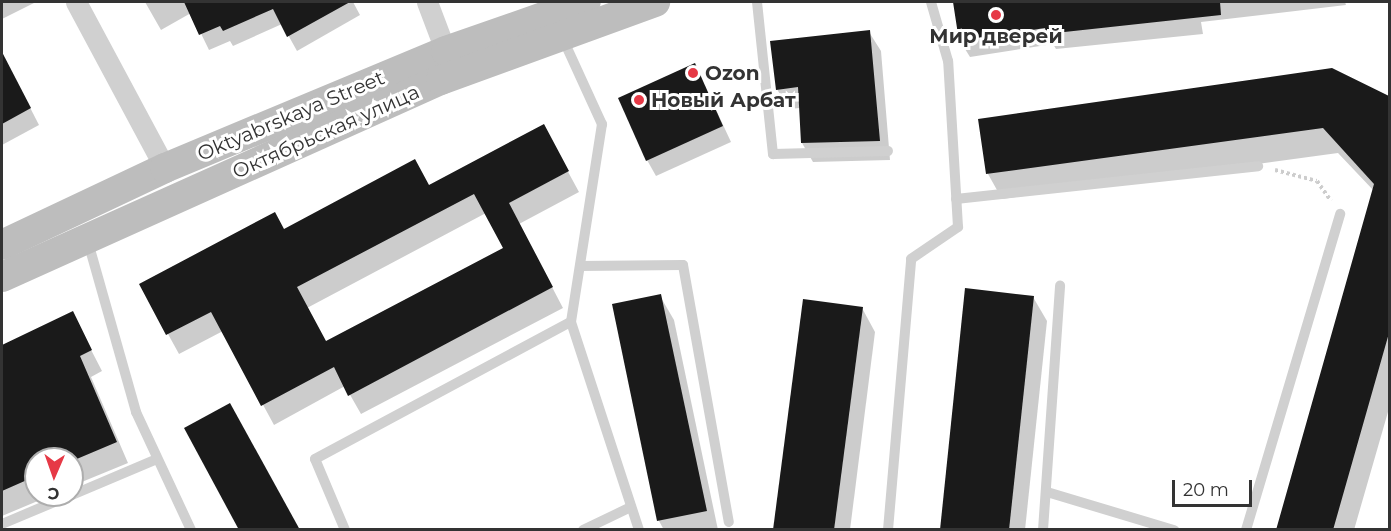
<!DOCTYPE html>
<meta charset="utf-8">
<style>
body{margin:0}
#map{position:relative;width:1391px;height:531px;overflow:hidden;background:#fff;font-family:Montserrat,sans-serif}
div>[style]{position:absolute}
[style*='--x']{left:calc(var(--x)*1px);top:calc(var(--y)*1px);width:calc(var(--w)*1px);rotate:calc(var(--a)*1deg)}
.shadow>*{inset:0;background:#0003}
.building>*{inset:0;background:#1a1a1a}
.path>*{height:4px;margin-top:-2px;transform-origin:0;background:repeating-linear-gradient(90deg,#cdcdcd 0 3px,transparent 0 6px)}
.lane>*{height:10px;margin:-5px;padding:0 5px;transform-origin:5px;border-radius:5px;background:#d0d0d0}
.street>*{height:21px;margin:-10.5px;padding:0 10.5px;transform-origin:10.5px;border-radius:10.5px;background:#d0d0d0}
.secondary>*{height:30px;margin:-15px;padding:0 15px;transform-origin:15px;border-radius:15px;background:#bdbdbd}
.dots>*{width:16px;height:16px;translate:-50% -50%;box-sizing:border-box;border:3px solid #fff;border-radius:50%}
span{translate:-50% -50%;white-space:nowrap;text-align:center;line-height:1.15;-webkit-text-stroke:6px #fff;paint-order:stroke}
.poi-label{font-size:20px;color:#333;font-weight:700}
.left{translate:0 -50%;text-align:left}
.street-label{font-size:20px;color:#333}
.frame{position:absolute;inset:0;border:3px solid #333;pointer-events:none}
.north{position:absolute;left:24px;top:447px;width:60px;height:60px;box-sizing:border-box;background:#fff;border:2px solid #adadad;border-radius:50%;rotate:182deg;font-size:16px;font-weight:700;line-height:24px;text-align:center;color:#333}
.north::after{content:'';display:block;margin:auto;width:21px;height:27px;background:#e63946;clip-path:polygon(50% 0,100% 100%,50% 72%,0 100%)}
.scale{position:absolute;left:1172px;top:480px;width:80px;height:27px;box-sizing:border-box;border:3px solid #333;border-top:0;padding-left:8px;font-size:18px;line-height:21px;white-space:nowrap;color:#333;-webkit-text-stroke:4px #fff;paint-order:stroke}
</style>
<div id="map">
<div class="shadow">
<i style="clip-path:polygon(2px 2px,36px 2px,2px 19px)"></i>
<i style="clip-path:polygon(145px 2px,353px 2px,360px 15px,297px 51px,282px 24px,233px 46px,230px 41px,209px 50px,191px 13px,161px 30px)"></i>
<i style="clip-path:polygon(954px 2px,1345px 2px,1346px 5px,1201px 22px,1203px 34px,1056px 49px,1053px 44px,970px 57px,960px 41px)"></i>
<i style="clip-path:polygon(869px 32px,881px 51px,890px 160px,813px 162px,802px 143px,800px 108px,788px 109px,777px 89px)"></i>
<i style="clip-path:polygon(2px 53px,39px 125px,2px 145px)"></i>
<i style="clip-path:polygon(695px 65px,731px 142px,656px 176px,647px 160px)"></i>
<i style="clip-path:polygon(1332px 69px,1390px 98px,1390px 405px,1354px 530px,1278px 530px,1374px 191px,1338px 153px,1002px 199px,988px 174px,980px 121px)"></i>
<i style="clip-path:polygon(evenodd,554px 146px,579px 192px,519px 224px,563px 308px,361px 414px,345px 386px,274px 425px,223px 331px,179px 354px,141px 285px,284px 230px,554px 146px,486px 213px,505px 248px,326px 343px,307px 308px,486px 213px)"></i>
<i style="clip-path:polygon(660px 296px,674px 320px,718px 530px,664px 530px,659px 521px,614px 306px)"></i>
<i style="clip-path:polygon(1033px 297px,1047px 321px,1025px 530px,942px 530px)"></i>
<i style="clip-path:polygon(862px 308px,875px 332px,850px 530px,775px 530px)"></i>
<i style="clip-path:polygon(72px 313px,102px 371px,91px 377px,128px 463px,72px 486px,72px 459px,36px 459px,36px 495px,52px 495px,2px 516px,2px 347px)"></i>
</div>
<div class="building">
<i style="clip-path:polygon(184px 2px,350px 2px,287px 37px,273px 9px,223px 31px,220px 26px,199px 35px)"></i>
<i style="clip-path:polygon(953px 2px,1220px 2px,1221px 15px,1046px 34px,1045px 28px,959px 41px)"></i>
<i style="clip-path:polygon(870px 30px,880px 141px,801px 143px,798px 87px,776px 90px,770px 41px)"></i>
<i style="clip-path:polygon(2px 52px,31px 108px,2px 124px)"></i>
<i style="clip-path:polygon(695px 63px,723px 126px,646px 161px,618px 98px)"></i>
<i style="clip-path:polygon(1332px 68px,1389px 96px,1389px 333px,1333px 530px,1276px 530px,1374px 184px,1323px 128px,986px 174px,978px 119px)"></i>
<i style="clip-path:polygon(evenodd,544px 124px,569px 171px,509px 203px,553px 287px,348px 396px,334px 367px,261px 406px,211px 312px,166px 335px,139px 284px,275px 212px,284px 229px,415px 159px,429px 185px,544px 124px,474px 194px,503px 248px,326px 341px,297px 287px,474px 194px)"></i>
<i style="clip-path:polygon(965px 288px,1034px 296px,1009px 530px,940px 530px)"></i>
<i style="clip-path:polygon(661px 294px,707px 511px,657px 521px,612px 304px)"></i>
<i style="clip-path:polygon(803px 299px,863px 307px,834px 530px,773px 530px)"></i>
<i style="clip-path:polygon(73px 311px,92px 350px,80px 356px,117px 442px,72px 461px,36px 459px,36px 476px,2px 491px,2px 345px)"></i>
<i style="clip-path:polygon(230px 403px,300px 530px,239px 530px,184px 428px)"></i>
</div>
<div class="path">
<i style="--x:1275;--y:170;--w:43;--a:14.7"></i>
<i style="--x:1317;--y:181;--w:24;--a:55"></i>
</div>
<div class="lane">
<i style="--x:757;--y:2;--w:153;--a:84"></i>
<i style="--x:773;--y:154;--w:115;--a:-1.5"></i>
<i style="--x:563;--y:39;--w:94;--a:65.4"></i>
<i style="--x:602;--y:124;--w:200;--a:98.9"></i>
<i style="--x:571;--y:322;--w:219;--a:71.9"></i>
<i style="--x:956;--y:199;--w:304;--a:-6.2"></i>
<i style="--x:88;--y:242;--w:177;--a:74.2"></i>
<i style="--x:136;--y:412;--w:130;--a:65"></i>
<i style="--x:580;--y:266;--w:103;--a:-0.6"></i>
<i style="--x:683;--y:265;--w:261;--a:79.9"></i>
<i style="--x:1047;--y:492;--w:133;--a:16.7"></i>
<i style="--x:72;--y:495;--w:92;--a:-23"></i>
<i style="--x:2;--y:524;--w:75;--a:-22.8"></i>
<i style="--x:345;--y:530;--w:77;--a:-112.9"></i>
<i style="--x:315;--y:459;--w:290;--a:-28.2"></i>
<i style="--x:583;--y:530;--w:53;--a:-25.6"></i>
<i style="--x:888;--y:530;--w:272;--a:-85.1"></i>
<i style="--x:911;--y:259;--w:57;--a:-34.2"></i>
<i style="--x:958;--y:227;--w:166;--a:-93.4"></i>
<i style="--x:948;--y:61;--w:61;--a:-106.1"></i>
<i style="--x:1043;--y:530;--w:245;--a:-86"></i>
<i style="--x:1246;--y:530;--w:330;--a:-73.4"></i>
</div>
<div class="street">
<i style="--x:76;--y:2;--w:188;--a:61.8"></i>
<i style="--x:427;--y:2;--w:65;--a:69.3"></i>
</div>
<div class="secondary">
<i style="--x:2;--y:245;--w:180;--a:-25.3"></i>
<i style="--x:165;--y:168;--w:304;--a:-22.6"></i>
<i style="--x:446;--y:51;--w:148;--a:-19.3"></i>
<i style="--x:2;--y:277;--w:481;--a:-24.2"></i>
<i style="--x:441;--y:80;--w:228;--a:-20"></i>
</div>
<div class="dots">
<i style="left:996px;top:15px;background:#e63946"></i>
<i style="left:693px;top:73px;background:#e63946"></i>
<i style="left:639px;top:100px;background:#e63946"></i>
</div>
<div class="poi-label">
<span style="left:996px;top:36px">Мир дверей</span>
<span class="left" style="left:705px;top:73px">Ozon</span>
<span class="left" style="left:651px;top:100px">Новый Арбат</span>
</div>
<div class="street-label">
<span style="left:291px;top:116px;rotate:-23deg">Oktyabrskaya Street</span>
<span style="left:326px;top:132px;rotate:-24deg">Октябрьская улица</span>
</div>
<div class="frame"></div>
<div class="north">С</div>
<div class="scale">20 m</div>
</div>
